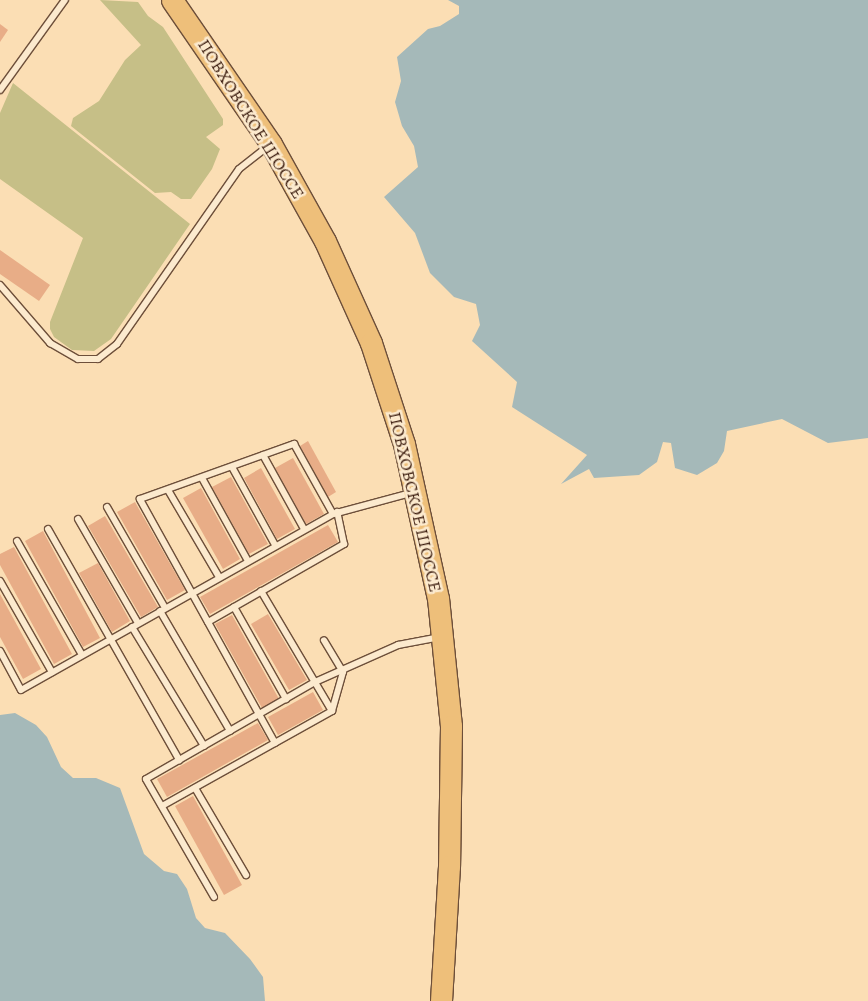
<!DOCTYPE html>
<meta charset="utf-8">
<style>
body{margin:0}
#map{position:relative;width:868px;height:1001px;overflow:hidden;background:#fbdeb4;font-family:Alegreya,serif}
div>[style]{position:absolute}
[style*='--x']{left:calc(var(--x)*1px);top:calc(var(--y)*1px);width:calc(var(--w)*1px);rotate:calc(var(--a)*1deg)}
.green>*{inset:0;background:#c6bf87}
.water>*{inset:0;background:#a5b9b9}
.building>*{inset:0;background:#e8ad87}
.roads{filter:drop-shadow(1px 0 #6d4f3a) drop-shadow(-1px 0 #6d4f3a) drop-shadow(0 1px #6d4f3a) drop-shadow(0 -1px #6d4f3a)}
.lane>*{height:6px;margin:-3px;padding:0 3px;transform-origin:3px;border-radius:3px;background:#fceace}
.primary>*{height:21px;margin:-10.5px;padding:0 10.5px;transform-origin:10.5px;border-radius:10.5px;background:#eebf7a}
span{translate:-50% -50%;white-space:nowrap;text-align:center;line-height:1.15;-webkit-text-stroke:5px #fceace;paint-order:stroke}
.street-label{font-size:18px;color:#3e1f11}
</style>
<div id="map">
<div class="green">
<i style="clip-path:polygon(100px 0,138px 2px,148px 16px,163px 27px,223px 119px,223px 125px,206px 137px,220px 149px,212px 169px,191px 199px,181px 199px,171px 192px,155px 193px,71px 126px,73px 118px,99px 101px,125px 60px,141px 45px)"></i>
<i style="clip-path:polygon(13px 83px,190px 224px,111px 339px,94px 351px,72px 350px,54px 337px,50px 329px,50px 322px,83px 238px,0 179px,0 113px)"></i>
</div>
<div class="water">
<i style="clip-path:polygon(448px 0,868px 0,868px 438px,828px 443px,782px 419px,727px 431px,724px 451px,717px 463px,697px 475px,675px 468px,671px 443px,663px 442px,657px 462px,639px 475px,594px 478px,589px 469px,561px 484px,587px 455px,512px 407px,517px 382px,472px 341px,480px 325px,476px 304px,454px 297px,430px 273px,415px 233px,384px 197px,418px 167px,414px 146px,402px 126px,395px 102px,401px 81px,397px 57px,428px 29px,440px 26px,459px 14px,459px 6px)"></i>
<i style="clip-path:polygon(15px 713px,36px 725px,47px 737px,61px 767px,73px 778px,96px 778px,120px 788px,144px 854px,164px 871px,177px 874px,187px 889px,196px 918px,205px 928px,225px 933px,250px 959px,263px 977px,265px 1001px,0 1001px,0 715px)"></i>
</div>
<div class="building">
<i style="clip-path:polygon(0 24px,8px 30px,0 42px)"></i>
<i style="clip-path:polygon(0 250px,50px 285px,39px 301px,0 274px)"></i>
<i style="clip-path:polygon(308px 441px,336px 492px,328px 497px,300px 446px)"></i>
<i style="clip-path:polygon(293px 458px,324px 514px,306px 524px,275px 468px)"></i>
<i style="clip-path:polygon(261px 468px,295px 529px,277px 539px,244px 478px)"></i>
<i style="clip-path:polygon(231px 477px,268px 544px,249px 554px,212px 487px)"></i>
<i style="clip-path:polygon(201px 488px,240px 559px,223px 569px,183px 498px)"></i>
<i style="clip-path:polygon(135px 502px,185px 590px,167px 600px,117px 512px)"></i>
<i style="clip-path:polygon(105px 516px,158px 607px,141px 617px,88px 526px)"></i>
<i style="clip-path:polygon(328px 525px,338px 542px,210px 614px,200px 597px)"></i>
<i style="clip-path:polygon(43px 531px,100px 638px,83px 647px,25px 541px)"></i>
<i style="clip-path:polygon(14px 547px,72px 654px,54px 664px,0 565px,0 554px)"></i>
<i style="clip-path:polygon(98px 563px,130px 621px,112px 632px,79px 573px)"></i>
<i style="clip-path:polygon(0 594px,41px 669px,23px 679px,0 637px)"></i>
<i style="clip-path:polygon(268px 614px,307px 680px,289px 690px,251px 624px)"></i>
<i style="clip-path:polygon(232px 615px,279px 699px,262px 708px,215px 624px)"></i>
<i style="clip-path:polygon(313px 692px,323px 710px,278px 735px,268px 717px)"></i>
<i style="clip-path:polygon(258px 723px,268px 740px,167px 797px,157px 779px)"></i>
<i style="clip-path:polygon(193px 796px,242px 885px,224px 895px,175px 806px)"></i>
</div>
<div class="roads">
<div class="lane">
<i style="--x:0;--y:90;--w:111;--a:-54.2"></i>
<i style="--x:0;--y:285;--w:77;--a:49.2"></i>
<i style="--x:50;--y:343;--w:32;--a:30"></i>
<i style="--x:78;--y:359;--w:20;--a:0"></i>
<i style="--x:98;--y:359;--w:24;--a:-38"></i>
<i style="--x:117;--y:344;--w:213;--a:-55.1"></i>
<i style="--x:239;--y:169;--w:37;--a:-38"></i>
<i style="--x:263;--y:455;--w:85;--a:61"></i>
<i style="--x:232;--y:467;--w:89;--a:61.1"></i>
<i style="--x:202;--y:478;--w:95;--a:61"></i>
<i style="--x:168;--y:490;--w:101;--a:59.6"></i>
<i style="--x:107;--y:507;--w:116;--a:60.1"></i>
<i style="--x:78;--y:519;--w:120;--a:60"></i>
<i style="--x:48;--y:529;--w:266;--a:60.4"></i>
<i style="--x:17;--y:541;--w:131;--a:60.3"></i>
<i style="--x:0;--y:581;--w:105;--a:60.3"></i>
<i style="--x:261;--y:591;--w:139;--a:59.4"></i>
<i style="--x:234;--y:607;--w:106;--a:60.5"></i>
<i style="--x:160;--y:611;--w:139;--a:59.7"></i>
<i style="--x:208;--y:622;--w:157;--a:-29.8"></i>
<i style="--x:344;--y:544;--w:33;--a:-102"></i>
<i style="--x:132;--y:627;--w:139;--a:58.8"></i>
<i style="--x:0;--y:651;--w:44;--a:61.7"></i>
<i style="--x:21;--y:690;--w:358;--a:-29.4"></i>
<i style="--x:333;--y:514;--w:81;--a:-15.1"></i>
<i style="--x:275;--y:743;--w:279;--a:-119"></i>
<i style="--x:140;--y:499;--w:164;--a:-19.7"></i>
<i style="--x:294;--y:444;--w:80;--a:60.9"></i>
<i style="--x:195;--y:788;--w:101;--a:59.6"></i>
<i style="--x:162;--y:806;--w:195;--a:-29.2"></i>
<i style="--x:332;--y:711;--w:41;--a:-74.2"></i>
<i style="--x:343;--y:672;--w:37;--a:-121"></i>
<i style="--x:214;--y:897;--w:136;--a:-120"></i>
<i style="--x:146;--y:779;--w:195;--a:-29.9"></i>
<i style="--x:315;--y:682;--w:91;--a:-24"></i>
<i style="--x:398;--y:645;--w:43;--a:-10.8"></i>
</div>
<div class="primary">
<i style="--x:172;--y:0;--w:175;--a:55.5"></i>
<i style="--x:271;--y:144;--w:111;--a:60.9"></i>
<i style="--x:325;--y:241;--w:112;--a:65.7"></i>
<i style="--x:371;--y:343;--w:106;--a:71.9"></i>
<i style="--x:404;--y:444;--w:158;--a:77.6"></i>
<i style="--x:438;--y:598;--w:129;--a:84.2"></i>
<i style="--x:451;--y:726;--w:140;--a:90.8"></i>
<i style="--x:449;--y:866;--w:135;--a:93.4"></i>
</div>
</div>
<div class="street-label">
<span style="left:251px;top:119px;rotate:58deg">ПОВХОВСКОЕ ШОССЕ</span>
<span style="left:415px;top:502px;rotate:77deg">ПОВХОВСКОЕ ШОССЕ</span>
</div>
</div>
